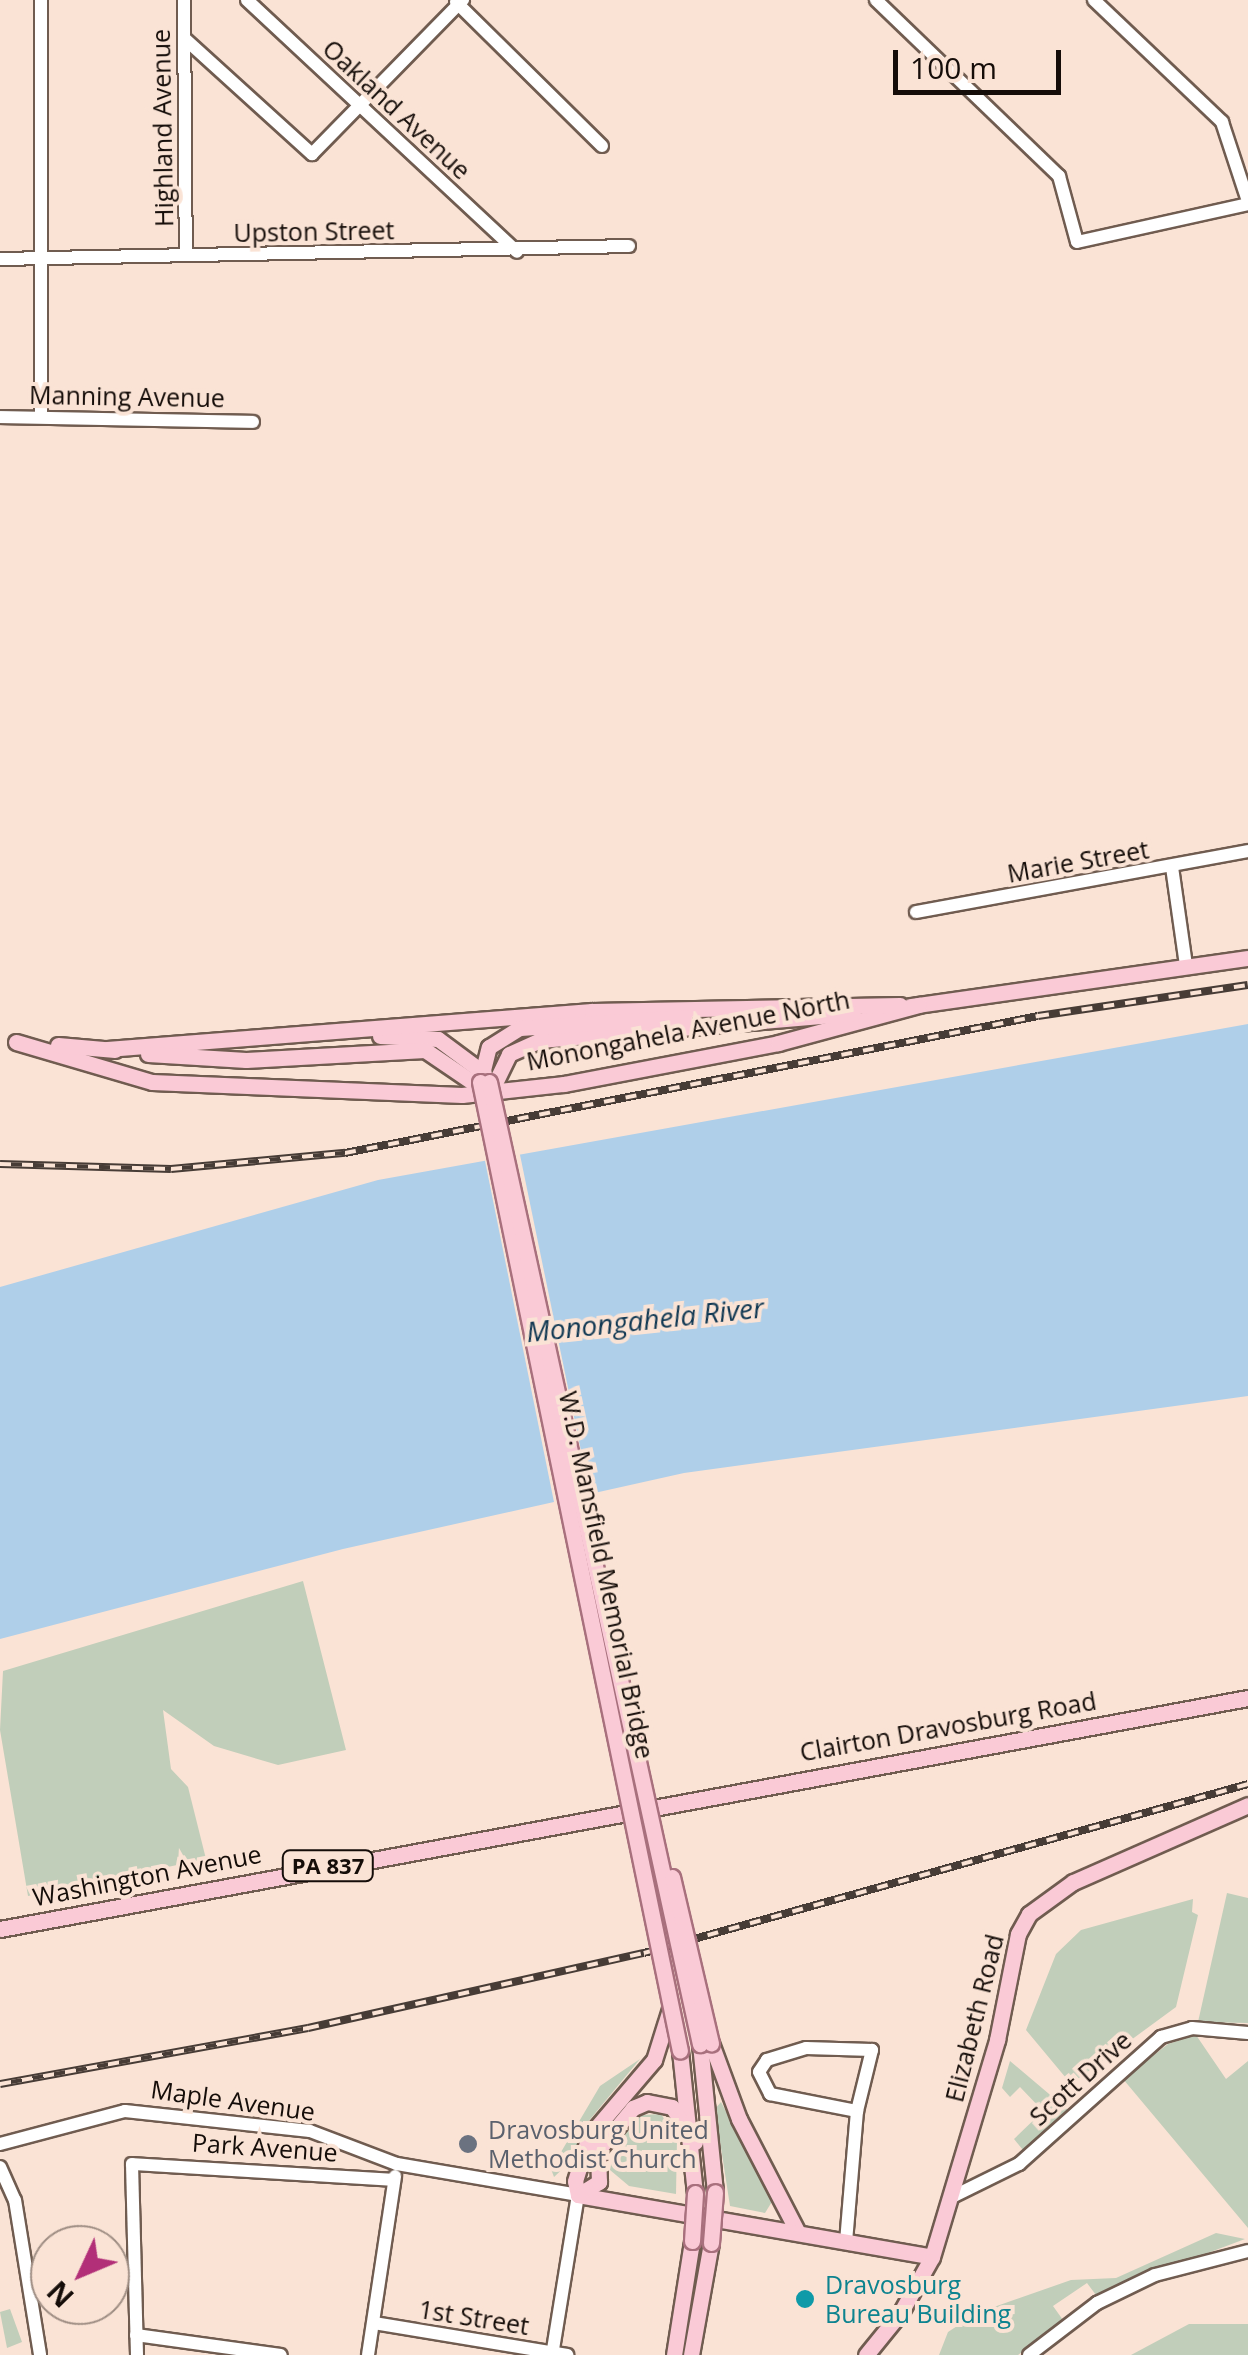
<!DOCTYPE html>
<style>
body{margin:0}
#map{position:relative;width:1248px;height:2355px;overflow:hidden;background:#fae3d5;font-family:"Open Sans",sans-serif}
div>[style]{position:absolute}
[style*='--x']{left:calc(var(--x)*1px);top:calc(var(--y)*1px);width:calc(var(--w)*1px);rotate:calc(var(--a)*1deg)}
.green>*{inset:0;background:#c1ceba}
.water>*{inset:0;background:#afcfe9}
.pier>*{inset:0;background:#fae3d5}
.roads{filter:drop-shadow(2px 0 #705c50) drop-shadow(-2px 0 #705c50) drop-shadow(0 2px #705c50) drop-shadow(0 -2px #705c50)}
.minor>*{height:12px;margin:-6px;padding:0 6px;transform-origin:6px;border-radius:6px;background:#fff}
.major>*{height:15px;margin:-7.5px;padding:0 7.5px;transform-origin:7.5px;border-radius:7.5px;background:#facad6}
.rail>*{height:8px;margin-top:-4px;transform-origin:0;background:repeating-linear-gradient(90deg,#fae3d5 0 11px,#473c36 0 22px);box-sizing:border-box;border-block:2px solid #473c36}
.bridges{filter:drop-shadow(2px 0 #a8707d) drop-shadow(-2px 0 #a8707d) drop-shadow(0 2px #a8707d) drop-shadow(0 -2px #a8707d)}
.major-bridge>*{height:15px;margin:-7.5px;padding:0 7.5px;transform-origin:7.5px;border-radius:7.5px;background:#facad6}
.dots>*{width:28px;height:28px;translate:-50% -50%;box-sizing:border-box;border:5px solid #fae3d5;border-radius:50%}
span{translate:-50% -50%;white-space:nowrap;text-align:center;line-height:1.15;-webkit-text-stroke:8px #fae3d5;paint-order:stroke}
.shield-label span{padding:2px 8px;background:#fae3d5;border:2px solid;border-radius:8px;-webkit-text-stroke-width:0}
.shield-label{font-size:22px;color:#150d09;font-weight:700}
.street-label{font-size:25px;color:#150d09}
.worship-label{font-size:25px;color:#5b616d}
.left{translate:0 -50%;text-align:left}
.culture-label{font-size:25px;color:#0d838f}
.water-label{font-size:28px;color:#0f3752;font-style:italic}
.north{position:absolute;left:30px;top:2225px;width:100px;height:100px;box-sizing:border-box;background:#fae3d5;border:2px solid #9e8d83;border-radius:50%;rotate:226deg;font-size:28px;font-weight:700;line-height:40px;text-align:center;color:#150d09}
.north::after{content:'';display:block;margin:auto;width:35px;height:45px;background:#b22f78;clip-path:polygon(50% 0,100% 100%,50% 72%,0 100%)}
.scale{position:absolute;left:893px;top:50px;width:168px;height:45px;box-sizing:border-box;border:5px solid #150d09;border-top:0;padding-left:12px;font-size:30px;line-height:35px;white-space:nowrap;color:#150d09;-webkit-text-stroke:8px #fae3d5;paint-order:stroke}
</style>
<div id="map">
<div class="green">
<i style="clip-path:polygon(303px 1581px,346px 1750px,278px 1765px,214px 1746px,163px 1710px,171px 1769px,188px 1787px,206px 1859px,28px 1896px,0 1730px,3px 1671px)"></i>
<i style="clip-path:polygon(1227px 1893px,1248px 1898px,1248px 2023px,1198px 2022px)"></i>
<i style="clip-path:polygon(1193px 1899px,1192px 1912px,1198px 1915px,1176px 2007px,1071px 2084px,1026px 2030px,1056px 1954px,1081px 1930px)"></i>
<i style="clip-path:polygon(1196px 2035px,1226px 2079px,1248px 2061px,1248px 2228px,1123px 2079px,1168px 2044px)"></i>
<i style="clip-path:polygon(640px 2059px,587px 2123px,569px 2163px,554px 2177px,551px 2169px,600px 2086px)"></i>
<i style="clip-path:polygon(1010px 2061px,1068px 2110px,1023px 2150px,1014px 2139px,1043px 2111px,1020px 2087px,1010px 2097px,1002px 2088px)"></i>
<i style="clip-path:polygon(721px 2102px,773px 2200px,765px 2213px,730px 2206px,715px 2109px)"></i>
<i style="clip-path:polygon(661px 2114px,677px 2139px,676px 2194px,629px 2186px,610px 2170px,616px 2141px,642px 2115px)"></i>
<i style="clip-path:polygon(1216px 2233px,1245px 2239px,1096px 2295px,1087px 2283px,1053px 2306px,1063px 2320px,1018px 2355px,939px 2355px,948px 2332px,977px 2313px,1071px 2280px,1116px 2278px)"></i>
<i style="clip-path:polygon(10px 2309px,22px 2342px,7px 2348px,0 2312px)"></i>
<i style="clip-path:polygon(1189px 2324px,1248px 2324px,1248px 2355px,1131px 2355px)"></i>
</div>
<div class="water">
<i style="clip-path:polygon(1248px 1024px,1248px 1396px,684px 1473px,343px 1549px,0 1639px,0 1287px,378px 1180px)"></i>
</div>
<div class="pier">
<i style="clip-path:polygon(519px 1150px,591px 1499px,555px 1507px,484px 1156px)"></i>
</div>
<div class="roads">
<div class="minor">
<i style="--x:41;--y:0;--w:416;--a:90"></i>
<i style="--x:184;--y:0;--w:255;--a:89.6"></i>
<i style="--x:247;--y:0;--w:369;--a:43"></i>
<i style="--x:876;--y:0;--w:254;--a:43.9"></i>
<i style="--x:1059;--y:176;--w:68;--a:74.7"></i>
<i style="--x:1077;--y:242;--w:175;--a:-12.5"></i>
<i style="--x:1094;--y:0;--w:177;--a:43.6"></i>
<i style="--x:1222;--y:122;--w:83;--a:71.8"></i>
<i style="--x:456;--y:2;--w:205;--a:44.6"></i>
<i style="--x:184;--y:38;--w:173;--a:42.2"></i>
<i style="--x:312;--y:154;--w:216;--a:-45.6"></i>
<i style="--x:0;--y:259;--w:629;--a:-1.18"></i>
<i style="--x:0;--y:417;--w:253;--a:1.1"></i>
<i style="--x:1172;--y:867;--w:99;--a:81.9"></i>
<i style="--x:916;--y:912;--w:338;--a:-10.4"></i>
<i style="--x:0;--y:2144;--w:129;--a:-14.8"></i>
<i style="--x:125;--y:2111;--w:186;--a:6.2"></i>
<i style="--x:310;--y:2131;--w:93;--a:20.8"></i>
<i style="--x:397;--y:2164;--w:184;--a:9.7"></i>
<i style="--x:578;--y:2195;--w:162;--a:99.2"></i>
<i style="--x:0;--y:2167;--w:36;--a:66"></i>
<i style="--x:15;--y:2200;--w:157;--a:80.8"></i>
<i style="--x:952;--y:2197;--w:75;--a:-26.2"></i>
<i style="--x:1019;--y:2164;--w:191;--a:-41.8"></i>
<i style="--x:1161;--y:2037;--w:32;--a:-16"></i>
<i style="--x:1192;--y:2028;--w:56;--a:5.1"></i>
<i style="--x:846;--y:2242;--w:131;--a:-85.2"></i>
<i style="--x:857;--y:2111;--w:63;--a:-76.2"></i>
<i style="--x:872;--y:2050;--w:66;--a:-178.3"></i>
<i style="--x:806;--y:2048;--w:41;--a:162.9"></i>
<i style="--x:767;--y:2060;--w:14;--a:124"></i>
<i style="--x:759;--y:2072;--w:25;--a:63"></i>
<i style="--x:770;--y:2094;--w:89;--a:11.1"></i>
<i style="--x:374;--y:2323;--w:196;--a:9.4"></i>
<i style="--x:136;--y:2335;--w:146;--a:7.9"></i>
<i style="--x:137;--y:2355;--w:191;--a:-91.5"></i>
<i style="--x:132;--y:2164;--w:262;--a:3.5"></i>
<i style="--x:368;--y:2355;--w:181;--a:-81.4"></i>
<i style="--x:1029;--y:2355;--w:86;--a:-37.4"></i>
<i style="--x:1097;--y:2303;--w:64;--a:-25.8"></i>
<i style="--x:1155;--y:2275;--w:96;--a:-14.5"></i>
</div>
<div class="major">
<i style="--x:910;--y:1006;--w:341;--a:-8.1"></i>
<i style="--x:380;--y:1036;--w:58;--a:3"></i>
<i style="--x:438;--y:1039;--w:57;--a:36.5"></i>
<i style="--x:16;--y:1042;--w:142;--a:16.4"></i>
<i style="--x:152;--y:1082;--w:310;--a:2.4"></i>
<i style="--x:462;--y:1095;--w:103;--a:-6.2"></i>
<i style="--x:564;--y:1084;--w:218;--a:-10.8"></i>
<i style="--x:778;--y:1043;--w:146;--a:-15.1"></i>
<i style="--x:58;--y:1045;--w:57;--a:5"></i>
<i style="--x:107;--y:1049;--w:486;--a:-4.5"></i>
<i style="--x:592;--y:1011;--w:308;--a:-1.1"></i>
<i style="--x:148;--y:1054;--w:98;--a:3.5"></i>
<i style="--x:246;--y:1060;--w:179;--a:-3.2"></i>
<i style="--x:425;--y:1050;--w:57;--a:34.2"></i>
<i style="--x:496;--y:1081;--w:30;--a:-64"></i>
<i style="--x:509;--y:1054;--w:34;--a:-24"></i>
<i style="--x:540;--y:1040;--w:314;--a:-4.9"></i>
<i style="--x:480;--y:1082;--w:36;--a:-76"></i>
<i style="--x:489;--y:1047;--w:36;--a:-32"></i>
<i style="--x:520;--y:1028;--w:165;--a:-3.8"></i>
<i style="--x:0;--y:1929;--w:1269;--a:-10.49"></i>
<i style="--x:711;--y:2043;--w:81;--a:69.8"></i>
<i style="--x:739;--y:2119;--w:128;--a:62.6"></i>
<i style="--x:700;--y:2044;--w:149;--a:84.2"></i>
<i style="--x:680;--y:2051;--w:143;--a:84"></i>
<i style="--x:578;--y:2195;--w:359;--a:9.9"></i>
<i style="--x:578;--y:2195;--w:14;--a:-102"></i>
<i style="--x:575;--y:2181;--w:47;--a:-72.7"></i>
<i style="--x:589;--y:2136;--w:100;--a:-49.5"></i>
<i style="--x:654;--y:2060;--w:53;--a:-72.6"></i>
<i style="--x:578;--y:2195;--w:25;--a:-32"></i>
<i style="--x:599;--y:2182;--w:32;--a:-92"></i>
<i style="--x:598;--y:2150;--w:55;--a:-50.2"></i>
<i style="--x:633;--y:2108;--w:15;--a:-23"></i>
<i style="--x:647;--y:2102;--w:25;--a:11"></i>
<i style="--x:672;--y:2107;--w:42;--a:56.7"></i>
<i style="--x:674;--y:2355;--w:115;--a:-81"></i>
<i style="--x:691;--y:2355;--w:114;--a:-79.9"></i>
<i style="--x:866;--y:2355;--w:55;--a:-50.9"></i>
<i style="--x:901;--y:2312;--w:63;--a:-60.6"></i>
<i style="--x:932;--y:2257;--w:227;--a:-73.3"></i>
<i style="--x:997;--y:2040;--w:108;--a:-78.8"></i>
<i style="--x:1018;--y:1934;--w:23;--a:-61"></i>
<i style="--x:1029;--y:1914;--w:54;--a:-36"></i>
<i style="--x:1073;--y:1882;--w:191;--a:-23.7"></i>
</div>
</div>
<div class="rail">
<i style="--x:0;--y:1164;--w:171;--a:1.7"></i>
<i style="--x:171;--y:1169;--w:175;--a:-5.3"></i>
<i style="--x:345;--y:1153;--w:706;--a:-11.18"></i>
<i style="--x:1038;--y:1016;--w:212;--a:-8.4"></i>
<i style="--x:0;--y:2084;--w:313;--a:-10.3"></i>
<i style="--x:308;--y:2028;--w:344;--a:-12.6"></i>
<i style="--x:644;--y:1953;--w:627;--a:-15.63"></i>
</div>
<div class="bridges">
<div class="major-bridge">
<i style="--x:480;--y:1082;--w:989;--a:78.34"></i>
<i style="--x:489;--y:1082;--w:985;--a:77.63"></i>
<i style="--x:672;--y:1877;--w:171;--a:76.8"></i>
<i style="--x:692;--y:2241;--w:48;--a:-86.4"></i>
<i style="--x:711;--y:2243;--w:51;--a:-85.5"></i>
</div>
</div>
<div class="dots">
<i style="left:468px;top:2144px;background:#6b7280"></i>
<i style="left:805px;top:2299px;background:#0f9aa8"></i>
</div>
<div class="shield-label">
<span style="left:328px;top:1866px">PA 837</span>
</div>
<div class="street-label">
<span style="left:397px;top:109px;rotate:43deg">Oakland Avenue</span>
<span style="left:162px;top:128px;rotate:-91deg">Highland Avenue</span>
<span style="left:314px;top:231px;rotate:-1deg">Upston Street</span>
<span style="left:127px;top:396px;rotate:1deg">Manning Avenue</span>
<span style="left:1078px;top:861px;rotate:-10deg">Marie Street</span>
<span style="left:688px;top:1030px;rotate:-11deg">Monongahela Avenue North</span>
<span style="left:607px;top:1575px;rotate:78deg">W.D. Mansfield Memorial Bridge</span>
<span style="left:948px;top:1726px;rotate:-10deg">Clairton Dravosburg Road</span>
<span style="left:147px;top:1875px;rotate:-11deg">Washington Avenue</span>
<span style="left:974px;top:2018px;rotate:-76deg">Elizabeth Road</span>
<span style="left:1080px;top:2078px;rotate:-42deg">Scott Drive</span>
<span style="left:233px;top:2100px;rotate:8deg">Maple Avenue</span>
<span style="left:265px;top:2147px;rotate:4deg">Park Avenue</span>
<span style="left:474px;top:2317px;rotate:9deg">1st Street</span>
</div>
<div class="worship-label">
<span class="left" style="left:488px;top:2144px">Dravosburg United<br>Methodist Church</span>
</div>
<div class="culture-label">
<span class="left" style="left:825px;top:2299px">Dravosburg<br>Bureau Building</span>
</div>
<div class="water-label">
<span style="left:645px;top:1319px;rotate:-6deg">Monongahela River</span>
</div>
<div class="north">N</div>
<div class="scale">100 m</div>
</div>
